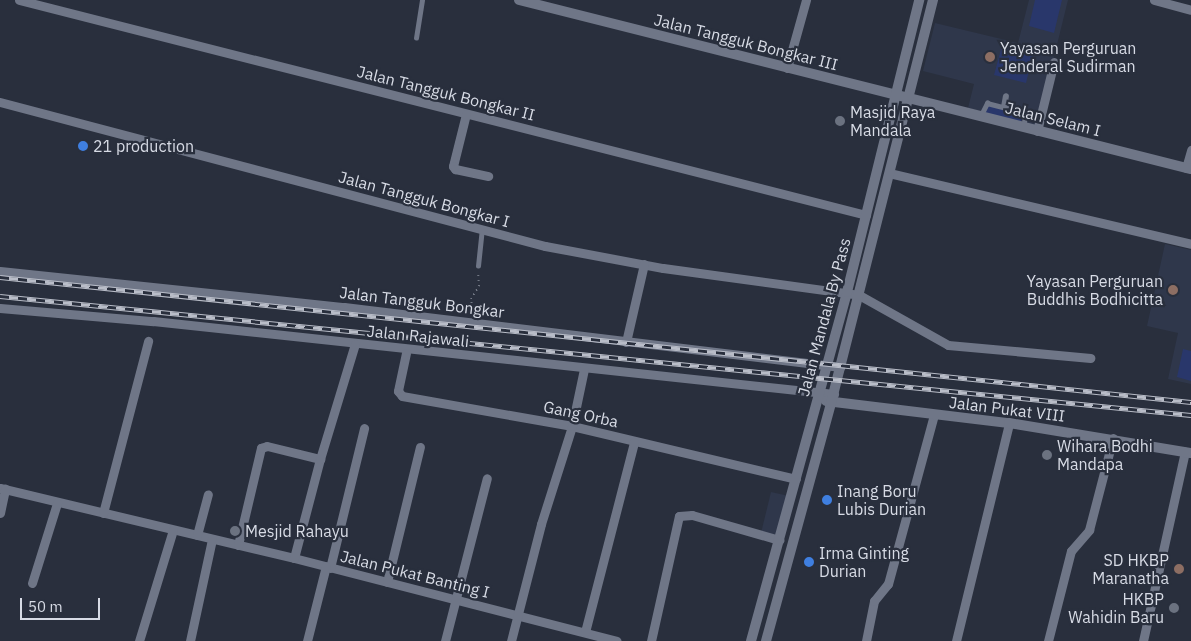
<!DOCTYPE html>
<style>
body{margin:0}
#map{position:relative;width:1191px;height:641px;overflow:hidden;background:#292f3d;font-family:"IBM Plex Sans",sans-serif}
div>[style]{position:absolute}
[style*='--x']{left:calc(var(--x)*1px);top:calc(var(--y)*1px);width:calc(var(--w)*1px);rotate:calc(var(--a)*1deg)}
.built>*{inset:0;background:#2f374b}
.green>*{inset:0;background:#29376b}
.path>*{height:2px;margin-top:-1px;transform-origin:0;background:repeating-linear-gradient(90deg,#737985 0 1px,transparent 0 5px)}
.service>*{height:4.5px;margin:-2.25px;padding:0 2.25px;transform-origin:2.25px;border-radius:2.25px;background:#6f7687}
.pedestrian>*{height:6px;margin:-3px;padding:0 3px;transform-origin:3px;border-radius:3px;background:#6f7687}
.minor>*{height:9px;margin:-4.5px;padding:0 4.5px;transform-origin:4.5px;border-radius:4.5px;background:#6f7687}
.tertiary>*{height:10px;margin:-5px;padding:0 5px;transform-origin:5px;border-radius:5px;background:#6f7687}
.rail>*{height:5px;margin-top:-2.5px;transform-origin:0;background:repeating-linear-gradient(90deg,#292f3d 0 9px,#b9bdc8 0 18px);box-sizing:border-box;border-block:1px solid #b9bdc8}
.dots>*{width:14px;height:14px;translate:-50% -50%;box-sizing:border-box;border:2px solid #292f3d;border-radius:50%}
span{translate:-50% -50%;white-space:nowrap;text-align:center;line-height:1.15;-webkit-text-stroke:4.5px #292f3d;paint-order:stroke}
.street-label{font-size:16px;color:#d7dbe5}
.poi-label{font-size:16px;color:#d7dbe5}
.left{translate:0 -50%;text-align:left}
.right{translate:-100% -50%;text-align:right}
.scale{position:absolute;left:20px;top:598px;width:80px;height:22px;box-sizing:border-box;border:2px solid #d7dbe5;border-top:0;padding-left:6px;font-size:15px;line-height:18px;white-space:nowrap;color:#d7dbe5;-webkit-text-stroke:4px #292f3d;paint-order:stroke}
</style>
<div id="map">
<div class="built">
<i style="clip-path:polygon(1029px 0,1068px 0,1037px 126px,968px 108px,974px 84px,923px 71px,935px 23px,1018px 43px)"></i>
<i style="clip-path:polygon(1165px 244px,1191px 250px,1191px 384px,1168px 379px,1178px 333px,1147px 326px)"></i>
<i style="clip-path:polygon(771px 492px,789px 496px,779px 537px,761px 533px)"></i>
</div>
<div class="green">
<i style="clip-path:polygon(1035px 0,1062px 0,1054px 33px,1029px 26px)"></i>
<i style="clip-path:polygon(1003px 42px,1034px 50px,1026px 83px,994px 75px)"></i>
<i style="clip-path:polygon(987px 104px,1023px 113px,1021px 122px,985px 113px)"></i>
<i style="clip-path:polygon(1183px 349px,1191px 351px,1191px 381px,1177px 377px)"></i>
</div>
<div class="path">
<i style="--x:473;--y:313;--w:14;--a:-98"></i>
<i style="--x:471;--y:299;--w:15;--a:-58"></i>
<i style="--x:479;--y:286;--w:13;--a:-94"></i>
</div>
<div class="service">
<i style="--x:416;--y:38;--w:38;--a:-81"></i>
<i style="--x:980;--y:117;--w:16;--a:-63"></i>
<i style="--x:987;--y:103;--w:40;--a:14.4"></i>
<i style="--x:1026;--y:113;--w:13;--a:99"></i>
<i style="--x:478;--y:266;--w:37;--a:-84"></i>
</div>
<div class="pedestrian">
<i style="--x:1004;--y:107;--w:11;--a:-80"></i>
</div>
<div class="minor">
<i style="--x:19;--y:0;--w:874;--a:14.24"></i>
<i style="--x:1154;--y:0;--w:38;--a:15"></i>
<i style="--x:787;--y:68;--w:71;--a:-74.4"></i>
<i style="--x:0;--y:102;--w:564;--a:14.8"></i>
<i style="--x:545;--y:246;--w:120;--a:10.6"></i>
<i style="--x:663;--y:268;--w:198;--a:7.8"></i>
<i style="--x:859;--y:295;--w:102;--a:29.3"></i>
<i style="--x:948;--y:345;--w:143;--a:5.2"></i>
<i style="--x:466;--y:114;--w:54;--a:104"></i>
<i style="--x:453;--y:166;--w:4;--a:56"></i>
<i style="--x:455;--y:169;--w:34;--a:12"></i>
<i style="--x:1037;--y:131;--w:71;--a:-76.2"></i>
<i style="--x:1186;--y:168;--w:19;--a:-74"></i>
<i style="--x:889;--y:173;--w:310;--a:13.2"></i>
<i style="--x:0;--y:271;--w:346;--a:6"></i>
<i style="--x:344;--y:307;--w:500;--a:6.9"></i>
<i style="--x:0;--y:308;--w:154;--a:4.9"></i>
<i style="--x:153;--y:321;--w:685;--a:6.12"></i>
<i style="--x:626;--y:342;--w:80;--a:-77"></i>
<i style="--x:406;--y:353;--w:39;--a:102"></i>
<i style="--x:398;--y:391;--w:6;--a:51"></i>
<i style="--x:402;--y:396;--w:173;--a:10"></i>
<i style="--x:572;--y:426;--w:230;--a:13.3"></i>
<i style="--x:0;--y:488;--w:302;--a:13.4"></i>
<i style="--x:294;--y:558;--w:333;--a:14.4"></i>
<i style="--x:0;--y:513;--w:25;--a:-78"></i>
<i style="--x:103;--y:513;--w:178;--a:-75.3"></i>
<i style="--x:197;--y:535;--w:42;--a:-75"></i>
<i style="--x:238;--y:545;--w:100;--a:-76.7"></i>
<i style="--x:261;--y:448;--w:6;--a:-18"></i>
<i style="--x:267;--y:446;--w:55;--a:13.8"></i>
<i style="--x:294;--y:558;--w:102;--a:-75.3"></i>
<i style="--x:320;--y:459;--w:120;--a:-73.1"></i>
<i style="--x:330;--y:568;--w:144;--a:-76.3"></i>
<i style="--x:387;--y:582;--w:139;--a:-76.3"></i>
<i style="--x:32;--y:583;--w:84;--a:-72.6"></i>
<i style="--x:585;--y:632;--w:196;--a:-75.5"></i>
<i style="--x:139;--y:641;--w:116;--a:-73"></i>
<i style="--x:190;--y:641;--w:104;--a:-77.8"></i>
<i style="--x:307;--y:641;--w:77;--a:-75.8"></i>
<i style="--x:445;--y:641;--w:168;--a:-75.6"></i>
<i style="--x:511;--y:641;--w:121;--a:-75.6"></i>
<i style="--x:541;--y:524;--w:103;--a:-72.4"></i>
<i style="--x:572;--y:426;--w:58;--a:-78.1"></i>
<i style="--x:651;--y:641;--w:128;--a:-77.4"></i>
<i style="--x:679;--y:516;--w:13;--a:-4"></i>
<i style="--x:692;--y:515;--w:91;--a:16"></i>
<i style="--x:866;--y:641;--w:41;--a:-78.7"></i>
<i style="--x:874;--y:601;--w:22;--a:-51"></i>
<i style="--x:888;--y:584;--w:175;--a:-74.8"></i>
<i style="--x:956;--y:641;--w:224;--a:-76.3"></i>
<i style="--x:1048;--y:641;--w:93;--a:-75.7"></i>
<i style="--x:1071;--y:551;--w:28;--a:-49"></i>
<i style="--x:1089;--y:530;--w:95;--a:-75.4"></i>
<i style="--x:1143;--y:641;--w:194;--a:-77.5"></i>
</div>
<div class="tertiary">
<i style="--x:519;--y:0;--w:693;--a:14.12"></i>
<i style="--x:826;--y:401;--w:184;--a:6.9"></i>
<i style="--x:1009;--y:423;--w:184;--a:9.4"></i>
<i style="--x:751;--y:641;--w:362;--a:-74.6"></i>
<i style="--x:847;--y:292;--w:301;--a:-76.1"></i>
<i style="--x:766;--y:641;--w:247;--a:-74.7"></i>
<i style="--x:831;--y:403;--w:416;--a:-75.8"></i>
</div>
<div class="rail">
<i style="--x:0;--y:277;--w:1198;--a:5.99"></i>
<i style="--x:0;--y:296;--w:1197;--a:5.71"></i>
</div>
<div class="dots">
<i style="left:990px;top:57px;background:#8d6e63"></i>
<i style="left:840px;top:121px;background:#6b7280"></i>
<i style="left:83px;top:146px;background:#3f7fe0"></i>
<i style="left:1173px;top:290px;background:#8d6e63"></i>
<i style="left:1047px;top:455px;background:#6b7280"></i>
<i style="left:827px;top:500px;background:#3f7fe0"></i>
<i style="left:235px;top:531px;background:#6b7280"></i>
<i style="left:809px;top:562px;background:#3f7fe0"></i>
<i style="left:1179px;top:569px;background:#8d6e63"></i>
<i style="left:1174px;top:608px;background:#6b7280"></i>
</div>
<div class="street-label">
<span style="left:746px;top:42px;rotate:14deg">Jalan Tangguk Bongkar III</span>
<span style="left:446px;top:93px;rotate:14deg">Jalan Tangguk Bongkar II</span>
<span style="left:1053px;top:119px;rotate:14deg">Jalan Selam I</span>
<span style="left:424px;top:199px;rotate:15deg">Jalan Tangguk Bongkar I</span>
<span style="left:422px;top:302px;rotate:7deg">Jalan Tangguk Bongkar</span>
<span style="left:824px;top:317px;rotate:-75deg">Jalan Mandala By Pass</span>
<span style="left:418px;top:336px;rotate:6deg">Jalan Rajawali</span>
<span style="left:1007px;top:409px;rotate:7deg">Jalan Pukat VIII</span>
<span style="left:581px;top:414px;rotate:12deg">Gang Orba</span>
<span style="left:415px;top:574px;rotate:14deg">Jalan Pukat Banting I</span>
</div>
<div class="poi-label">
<span class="left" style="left:1000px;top:57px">Yayasan Perguruan<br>Jenderal Sudirman</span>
<span class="left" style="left:850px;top:121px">Masjid Raya<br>Mandala</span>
<span class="left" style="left:93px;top:146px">21 production</span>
<span class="right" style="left:1163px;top:290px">Yayasan Perguruan<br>Buddhis Bodhicitta</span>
<span class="left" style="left:1057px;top:455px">Wihara Bodhi<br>Mandapa</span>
<span class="left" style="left:837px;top:500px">Inang Boru<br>Lubis Durian</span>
<span class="left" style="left:245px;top:531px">Mesjid Rahayu</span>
<span class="left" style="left:819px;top:562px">Irma Ginting<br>Durian</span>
<span class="right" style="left:1169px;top:569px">SD HKBP<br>Maranatha</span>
<span class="right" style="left:1164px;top:608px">HKBP<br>Wahidin Baru</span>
</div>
<div class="scale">50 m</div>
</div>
